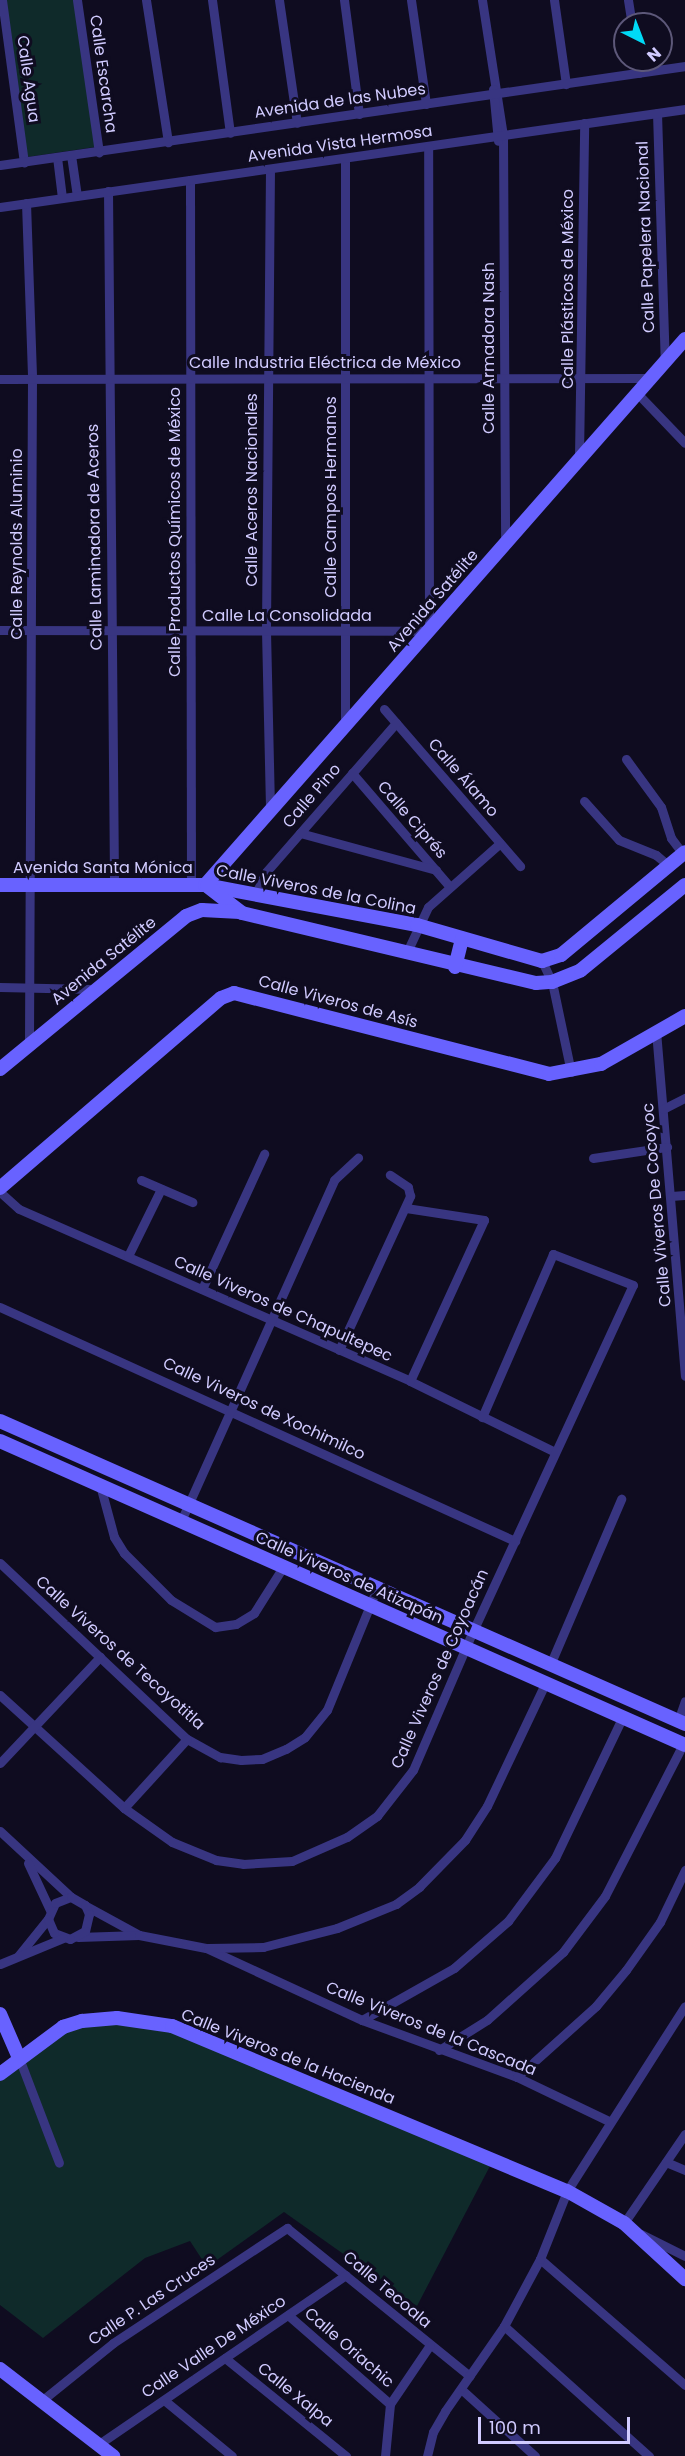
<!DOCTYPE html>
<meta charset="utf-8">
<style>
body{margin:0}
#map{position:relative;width:685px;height:2456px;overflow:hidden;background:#0f0c20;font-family:Poppins,sans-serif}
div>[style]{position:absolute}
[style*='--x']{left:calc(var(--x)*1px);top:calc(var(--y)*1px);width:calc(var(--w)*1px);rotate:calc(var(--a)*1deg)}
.green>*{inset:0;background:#0f2a2a}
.street>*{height:9px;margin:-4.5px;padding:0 4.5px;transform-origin:4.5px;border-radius:4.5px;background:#383581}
.secondary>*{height:14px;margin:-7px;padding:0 7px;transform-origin:7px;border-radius:7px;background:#6862ff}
span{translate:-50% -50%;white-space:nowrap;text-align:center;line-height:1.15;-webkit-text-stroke:6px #0f0c20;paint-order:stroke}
.street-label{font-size:16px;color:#d1cbff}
.north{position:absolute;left:613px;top:12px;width:60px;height:60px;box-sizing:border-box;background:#0f0c20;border:2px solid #5d5879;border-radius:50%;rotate:138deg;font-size:16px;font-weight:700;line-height:24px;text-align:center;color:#d1cbff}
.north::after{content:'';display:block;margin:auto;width:21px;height:27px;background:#00daf6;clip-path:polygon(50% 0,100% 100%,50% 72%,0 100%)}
.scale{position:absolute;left:478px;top:2417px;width:152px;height:27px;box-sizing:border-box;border:3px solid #d1cbff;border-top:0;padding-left:8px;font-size:18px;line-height:21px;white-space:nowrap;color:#d1cbff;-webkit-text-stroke:4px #0f0c20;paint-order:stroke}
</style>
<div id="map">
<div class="green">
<i style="clip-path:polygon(5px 0,74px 0,95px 147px,27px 157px)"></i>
<i style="clip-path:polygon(116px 2023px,164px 2030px,213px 2046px,490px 2166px,417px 2306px,284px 2212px,207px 2267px,190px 2241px,145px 2258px,43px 2338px,0 2305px,0 2079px,65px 2029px)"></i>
</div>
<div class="street">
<i style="--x:2;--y:0;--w:164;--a:82.3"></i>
<i style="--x:77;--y:0;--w:154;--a:81.8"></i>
<i style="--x:146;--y:0;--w:144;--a:81.2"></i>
<i style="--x:212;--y:0;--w:134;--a:82.3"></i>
<i style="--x:279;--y:0;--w:124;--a:81.7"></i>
<i style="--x:344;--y:0;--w:115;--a:82.5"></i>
<i style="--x:411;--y:0;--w:105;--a:81.8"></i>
<i style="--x:482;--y:0;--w:137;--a:81.2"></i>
<i style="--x:503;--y:135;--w:410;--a:89.7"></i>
<i style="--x:554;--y:0;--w:85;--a:81.9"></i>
<i style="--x:628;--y:0;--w:24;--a:81"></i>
<i style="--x:637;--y:60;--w:13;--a:81"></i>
<i style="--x:493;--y:89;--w:52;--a:84.5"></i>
<i style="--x:657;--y:113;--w:248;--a:88.2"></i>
<i style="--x:71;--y:155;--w:41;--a:81.7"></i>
<i style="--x:57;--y:157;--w:41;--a:83"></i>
<i style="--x:345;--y:158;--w:567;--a:90"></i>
<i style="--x:0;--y:165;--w:692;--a:-8.22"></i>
<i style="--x:270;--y:169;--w:462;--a:90.5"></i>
<i style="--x:266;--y:631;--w:180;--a:88.7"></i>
<i style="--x:190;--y:180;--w:704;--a:89.92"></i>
<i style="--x:108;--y:191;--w:692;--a:89.5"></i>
<i style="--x:26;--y:203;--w:176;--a:88"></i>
<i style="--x:32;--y:379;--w:666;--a:90.26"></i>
<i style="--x:0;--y:207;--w:692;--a:-8.14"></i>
<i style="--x:0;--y:379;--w:650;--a:-0.09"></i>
<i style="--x:637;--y:393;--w:69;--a:46.2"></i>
<i style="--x:579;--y:456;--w:333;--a:-89.1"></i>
<i style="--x:0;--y:630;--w:429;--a:0.1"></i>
<i style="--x:429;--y:631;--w:484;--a:-90.1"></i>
<i style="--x:384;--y:709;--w:208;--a:49.1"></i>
<i style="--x:626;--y:759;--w:59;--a:53.9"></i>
<i style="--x:661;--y:807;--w:33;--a:72"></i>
<i style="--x:671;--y:838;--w:20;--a:53"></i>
<i style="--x:352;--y:773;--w:150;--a:49.3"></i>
<i style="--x:584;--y:801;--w:52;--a:48.1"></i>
<i style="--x:619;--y:840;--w:40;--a:22"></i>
<i style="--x:656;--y:855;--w:17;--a:40"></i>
<i style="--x:300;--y:833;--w:141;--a:15.2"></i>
<i style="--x:256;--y:893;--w:23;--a:-65"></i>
<i style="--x:266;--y:872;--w:198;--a:-48.9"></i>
<i style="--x:406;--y:954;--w:52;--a:-64.9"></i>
<i style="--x:428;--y:907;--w:96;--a:-41.6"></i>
<i style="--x:542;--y:961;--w:23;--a:65"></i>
<i style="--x:552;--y:982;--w:92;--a:78.1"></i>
<i style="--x:0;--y:987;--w:93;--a:1.2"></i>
<i style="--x:656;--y:1031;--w:346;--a:85.2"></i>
<i style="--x:663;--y:1109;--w:25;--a:-27"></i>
<i style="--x:593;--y:1158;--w:75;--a:-8.5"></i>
<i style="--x:141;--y:1180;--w:56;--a:23.3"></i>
<i style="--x:0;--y:1192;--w:25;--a:42"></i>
<i style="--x:19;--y:1209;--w:427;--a:23.7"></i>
<i style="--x:410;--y:1381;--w:161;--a:26.1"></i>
<i style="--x:671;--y:1196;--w:14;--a:-4"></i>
<i style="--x:406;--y:1208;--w:79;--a:8.7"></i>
<i style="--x:484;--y:1220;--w:177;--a:114.7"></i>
<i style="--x:128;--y:1256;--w:75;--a:-63.8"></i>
<i style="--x:202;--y:1289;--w:149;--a:-65.3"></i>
<i style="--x:0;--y:1307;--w:566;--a:24.44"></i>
<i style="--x:339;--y:1350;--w:170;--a:-65.2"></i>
<i style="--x:410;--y:1196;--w:9;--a:-103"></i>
<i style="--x:408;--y:1187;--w:22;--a:-146"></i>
<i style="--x:100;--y:1485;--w:54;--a:74.9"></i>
<i style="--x:114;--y:1537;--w:19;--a:58"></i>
<i style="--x:124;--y:1553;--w:66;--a:45"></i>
<i style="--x:171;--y:1600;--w:52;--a:31.5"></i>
<i style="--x:215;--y:1627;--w:21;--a:-8"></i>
<i style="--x:236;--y:1624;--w:21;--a:-31"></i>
<i style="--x:254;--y:1613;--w:54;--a:-57.8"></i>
<i style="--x:181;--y:1521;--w:374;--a:-65.8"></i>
<i style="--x:334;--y:1180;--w:33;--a:-43"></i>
<i style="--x:0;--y:1563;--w:257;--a:43.3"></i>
<i style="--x:187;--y:1739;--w:38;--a:29"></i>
<i style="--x:220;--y:1757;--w:21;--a:8"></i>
<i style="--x:241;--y:1760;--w:21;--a:-3"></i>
<i style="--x:262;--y:1759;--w:26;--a:-23"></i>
<i style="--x:286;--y:1749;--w:22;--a:-32"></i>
<i style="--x:305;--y:1737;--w:35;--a:-51"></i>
<i style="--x:327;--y:1710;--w:132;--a:-67.7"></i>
<i style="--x:550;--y:1665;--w:181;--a:-66.8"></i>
<i style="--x:0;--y:1695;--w:168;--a:42.3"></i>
<i style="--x:124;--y:1808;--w:59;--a:35.3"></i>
<i style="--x:172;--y:1842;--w:48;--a:22.2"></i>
<i style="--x:216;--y:1860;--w:27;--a:8"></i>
<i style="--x:243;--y:1864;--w:49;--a:-3.5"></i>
<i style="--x:292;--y:1861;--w:60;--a:-23.6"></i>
<i style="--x:347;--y:1837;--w:37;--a:-35"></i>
<i style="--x:377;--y:1816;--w:58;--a:-52"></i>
<i style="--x:413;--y:1770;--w:151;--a:-66.7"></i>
<i style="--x:473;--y:1631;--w:381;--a:-65.2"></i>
<i style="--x:633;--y:1285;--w:86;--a:-158.8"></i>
<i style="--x:553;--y:1254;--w:178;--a:113.5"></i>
<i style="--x:678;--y:1721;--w:21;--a:-71"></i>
<i style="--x:0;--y:1763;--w:146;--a:-46.7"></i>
<i style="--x:124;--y:1808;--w:93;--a:-47.6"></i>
<i style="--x:0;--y:1831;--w:97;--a:42.9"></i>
<i style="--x:28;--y:1863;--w:52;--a:64.9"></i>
<i style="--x:86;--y:1906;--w:60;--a:28.7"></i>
<i style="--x:78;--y:1937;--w:61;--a:-1.9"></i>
<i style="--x:139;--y:1935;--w:68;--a:11"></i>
<i style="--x:206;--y:1948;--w:172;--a:24.8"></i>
<i style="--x:362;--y:2020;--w:165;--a:20.2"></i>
<i style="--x:517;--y:2077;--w:102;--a:25.6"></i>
<i style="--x:208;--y:1948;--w:55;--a:-1"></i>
<i style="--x:263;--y:1947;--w:76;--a:-14.4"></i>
<i style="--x:337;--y:1928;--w:64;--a:-22.1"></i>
<i style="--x:396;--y:1904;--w:29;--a:-36"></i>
<i style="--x:419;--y:1887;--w:66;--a:-45.6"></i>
<i style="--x:465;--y:1840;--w:40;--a:-57.1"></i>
<i style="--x:487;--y:1806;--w:135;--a:-64.6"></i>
<i style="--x:18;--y:1956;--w:48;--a:-51"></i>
<i style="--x:48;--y:1919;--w:17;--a:-66"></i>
<i style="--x:55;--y:1903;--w:17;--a:-21"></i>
<i style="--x:71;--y:1897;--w:16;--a:30"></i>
<i style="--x:85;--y:1905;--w:10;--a:66"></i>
<i style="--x:89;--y:1914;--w:17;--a:103"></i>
<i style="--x:85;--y:1931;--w:17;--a:152"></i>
<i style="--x:70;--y:1939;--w:17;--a:-159"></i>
<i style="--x:54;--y:1933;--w:15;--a:-113"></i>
<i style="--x:0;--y:1964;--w:68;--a:-22.4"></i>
<i style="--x:362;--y:2020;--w:106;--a:-29.5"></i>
<i style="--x:454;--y:1968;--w:72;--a:-41"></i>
<i style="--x:508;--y:1921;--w:79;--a:-53.3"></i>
<i style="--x:555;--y:1858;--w:155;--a:-64.4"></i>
<i style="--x:439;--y:2050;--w:57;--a:-32"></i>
<i style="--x:487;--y:2020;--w:102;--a:-41.8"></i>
<i style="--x:563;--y:1952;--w:70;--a:-53.1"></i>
<i style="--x:605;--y:1896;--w:171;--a:-62.8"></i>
<i style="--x:19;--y:2058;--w:112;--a:69.1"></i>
<i style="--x:517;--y:2077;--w:106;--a:-41.9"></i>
<i style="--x:596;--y:2006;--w:47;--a:-50.2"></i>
<i style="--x:626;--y:1970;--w:59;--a:-54.7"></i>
<i style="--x:660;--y:1922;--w:58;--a:-64.3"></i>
<i style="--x:666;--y:2162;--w:21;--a:23"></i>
<i style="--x:624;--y:2223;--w:108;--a:-55.6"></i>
<i style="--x:641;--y:2234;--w:49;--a:26.6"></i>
<i style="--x:540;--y:2259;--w:192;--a:41"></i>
<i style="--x:288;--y:2315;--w:135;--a:41.1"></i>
<i style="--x:504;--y:2326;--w:195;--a:41.9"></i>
<i style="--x:225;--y:2358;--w:156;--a:39"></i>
<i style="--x:461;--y:2389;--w:100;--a:42.2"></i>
<i style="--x:164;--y:2400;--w:88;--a:39.5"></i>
<i style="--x:40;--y:2402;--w:94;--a:-38.9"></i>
<i style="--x:113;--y:2343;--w:209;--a:-33.5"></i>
<i style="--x:287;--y:2228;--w:235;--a:39"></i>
<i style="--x:99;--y:2444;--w:299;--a:-34.4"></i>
<i style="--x:385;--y:2456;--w:52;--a:-84.5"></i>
<i style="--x:390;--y:2404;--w:71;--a:-55.9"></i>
<i style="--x:427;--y:2456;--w:25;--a:-76"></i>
<i style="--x:433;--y:2432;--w:24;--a:-60"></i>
<i style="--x:445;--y:2411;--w:103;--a:-55.2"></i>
<i style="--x:504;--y:2326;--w:76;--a:-61.8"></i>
<i style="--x:540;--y:2259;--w:73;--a:-68.3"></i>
<i style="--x:567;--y:2191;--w:219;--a:-57.5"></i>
</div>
<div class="secondary">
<i style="--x:0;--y:885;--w:205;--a:0"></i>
<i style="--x:205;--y:885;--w:216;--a:10.7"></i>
<i style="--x:417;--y:925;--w:130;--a:16.1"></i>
<i style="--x:542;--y:961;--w:20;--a:-18"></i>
<i style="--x:561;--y:955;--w:161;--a:-39.7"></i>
<i style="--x:205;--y:885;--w:727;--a:-48.68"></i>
<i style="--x:207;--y:886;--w:44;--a:37.6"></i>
<i style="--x:242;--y:913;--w:302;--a:13.4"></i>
<i style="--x:536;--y:983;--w:16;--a:-4"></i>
<i style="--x:552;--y:982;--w:31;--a:-22"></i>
<i style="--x:581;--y:970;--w:134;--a:-39.3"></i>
<i style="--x:455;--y:967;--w:29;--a:-76"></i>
<i style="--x:0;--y:1069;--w:241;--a:-39.4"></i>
<i style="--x:186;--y:916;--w:17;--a:-21"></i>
<i style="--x:202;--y:910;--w:38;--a:3"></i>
<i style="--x:0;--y:1188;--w:291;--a:-40.7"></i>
<i style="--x:221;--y:998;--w:14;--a:-21"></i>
<i style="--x:234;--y:993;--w:325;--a:14.4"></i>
<i style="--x:549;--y:1074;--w:53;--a:-10.9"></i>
<i style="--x:601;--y:1064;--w:97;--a:-29.7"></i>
<i style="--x:0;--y:1421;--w:749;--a:23.86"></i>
<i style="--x:0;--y:1441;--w:749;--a:23.93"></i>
<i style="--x:0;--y:2014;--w:48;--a:66.6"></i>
<i style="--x:0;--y:2074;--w:79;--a:-36.7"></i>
<i style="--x:63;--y:2027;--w:20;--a:-18"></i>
<i style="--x:82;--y:2021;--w:35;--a:-5"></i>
<i style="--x:117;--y:2018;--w:56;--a:8.3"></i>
<i style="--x:172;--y:2026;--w:428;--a:22.7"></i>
<i style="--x:567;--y:2191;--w:65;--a:29.3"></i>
<i style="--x:624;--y:2223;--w:83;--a:42.6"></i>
<i style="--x:0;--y:2369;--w:143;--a:37.6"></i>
</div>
<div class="street-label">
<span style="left:103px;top:74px;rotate:82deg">Calle Escarcha</span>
<span style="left:28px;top:79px;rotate:82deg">Calle Agua</span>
<span style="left:340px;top:101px;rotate:-8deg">Avenida de las Nubes</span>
<span style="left:340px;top:144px;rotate:-8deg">Avenida Vista Hermosa</span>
<span style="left:646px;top:237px;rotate:-92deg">Calle Papelera Nacional</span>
<span style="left:568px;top:289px;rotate:-90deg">Calle Plásticos de México</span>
<span style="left:489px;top:348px;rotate:-90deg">Calle Armadora Nash</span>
<span style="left:325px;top:363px">Calle Industria Eléctrica de México</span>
<span style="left:252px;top:490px;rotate:-90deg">Calle Aceros Nacionales</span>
<span style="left:331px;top:497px;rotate:-90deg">Calle Campos Hermanos</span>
<span style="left:175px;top:532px;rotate:-90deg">Calle Productos Químicos de México</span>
<span style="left:95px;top:537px;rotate:-91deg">Calle Laminadora de Aceros</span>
<span style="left:17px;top:544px;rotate:-90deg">Calle Reynolds Aluminio</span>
<span style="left:433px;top:601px;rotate:-49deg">Avenida Satélite</span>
<span style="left:287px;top:616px">Calle La Consolidada</span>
<span style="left:463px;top:778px;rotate:49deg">Calle Álamo</span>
<span style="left:312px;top:796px;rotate:-49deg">Calle Pino</span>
<span style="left:412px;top:820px;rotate:49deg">Calle Ciprés</span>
<span style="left:103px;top:868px">Avenida Santa Mónica</span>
<span style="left:316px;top:890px;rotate:11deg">Calle Viveros de la Colina</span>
<span style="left:104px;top:961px;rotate:-39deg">Avenida Satélite</span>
<span style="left:338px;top:1002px;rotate:15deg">Calle Viveros de Asís</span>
<span style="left:657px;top:1205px;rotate:-95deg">Calle Viveros De Cocoyoc</span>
<span style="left:283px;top:1309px;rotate:24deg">Calle Viveros de Chapultepec</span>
<span style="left:264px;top:1409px;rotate:25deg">Calle Viveros de Xochimilco</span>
<span style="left:349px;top:1578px;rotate:24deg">Calle Viveros de Atizapán</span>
<span style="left:120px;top:1653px;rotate:42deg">Calle Viveros de Tecoyotitla</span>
<span style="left:440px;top:1669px;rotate:-66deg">Calle Viveros de Coyoacán</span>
<span style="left:431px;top:2029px;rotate:22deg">Calle Viveros de la Cascada</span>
<span style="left:288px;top:2057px;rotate:22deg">Calle Viveros de la Hacienda</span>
<span style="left:387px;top:2290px;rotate:40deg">Calle Tecoala</span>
<span style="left:152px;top:2300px;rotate:-34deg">Calle P. Las Cruces</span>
<span style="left:214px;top:2347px;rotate:-34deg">Calle Valle De México</span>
<span style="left:349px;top:2348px;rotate:41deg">Calle Oriachic</span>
<span style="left:295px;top:2395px;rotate:39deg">Calle Xalpa</span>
</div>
<div class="north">N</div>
<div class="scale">100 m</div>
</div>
